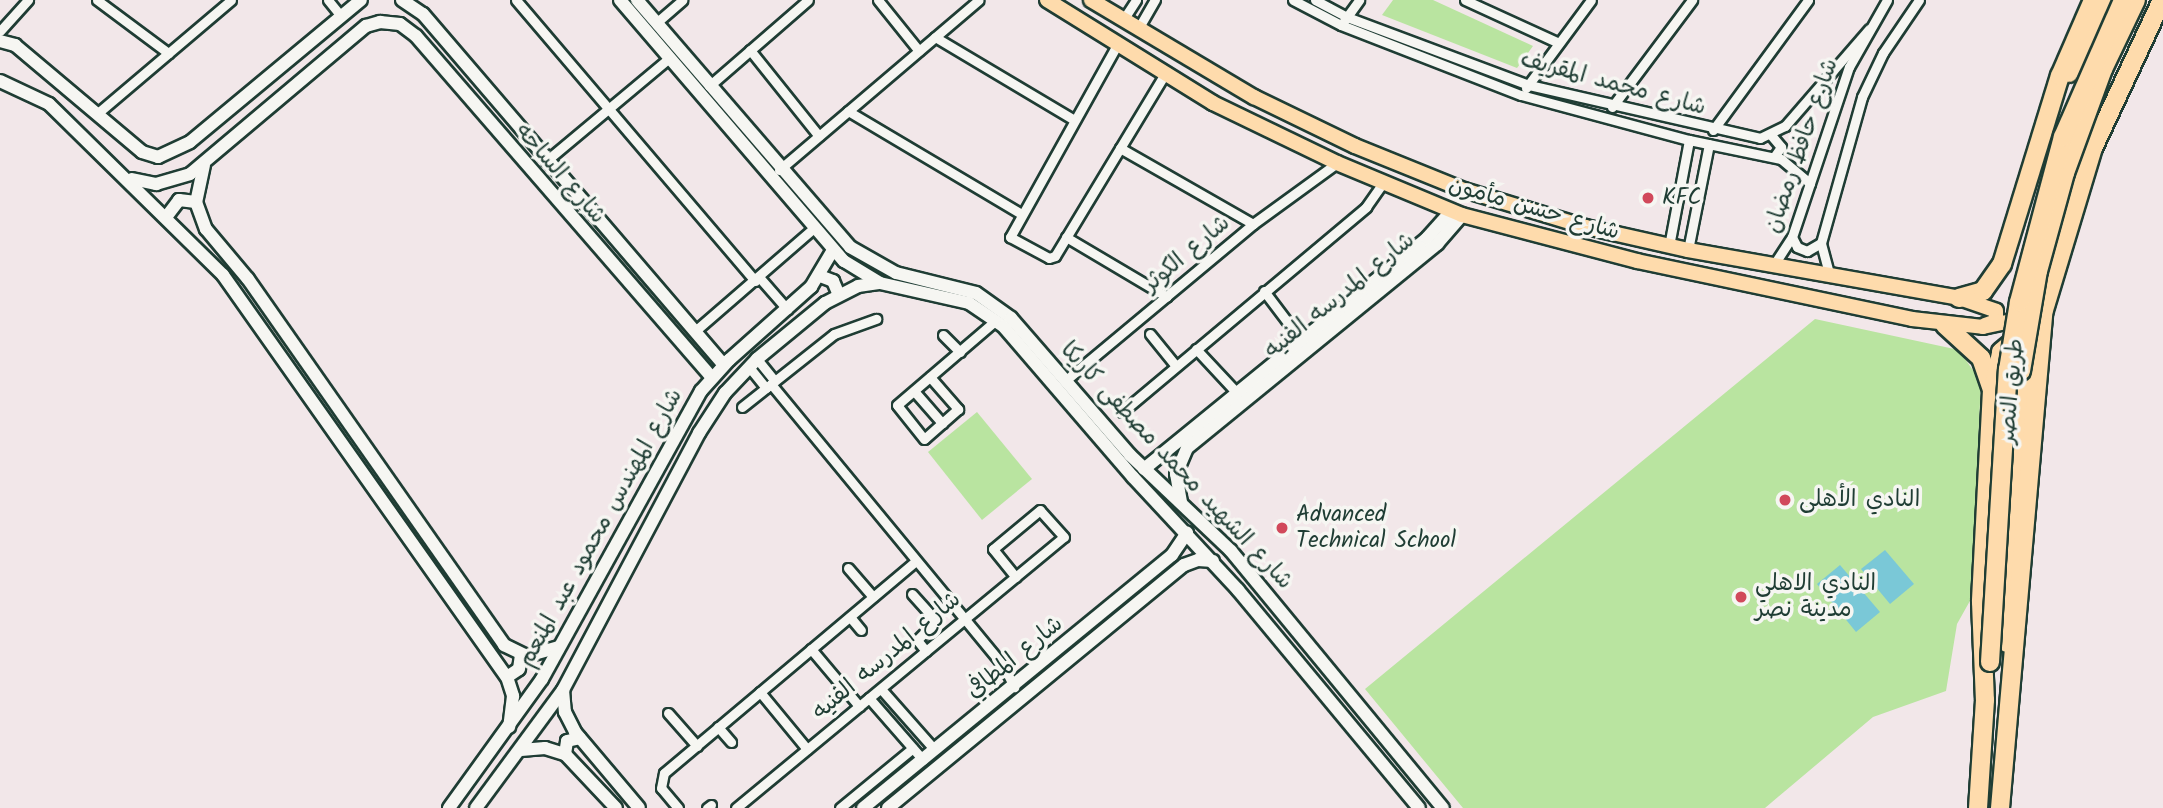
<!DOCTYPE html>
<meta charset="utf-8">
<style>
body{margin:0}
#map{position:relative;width:2163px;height:808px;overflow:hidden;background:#f2e7e9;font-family:Kalam,"Playpen Sans Arabic",sans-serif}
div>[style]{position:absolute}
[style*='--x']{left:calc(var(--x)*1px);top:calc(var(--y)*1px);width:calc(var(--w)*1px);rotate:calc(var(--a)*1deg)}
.green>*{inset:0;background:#b9e4a0}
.water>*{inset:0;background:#7ac8d7}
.roads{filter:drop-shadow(2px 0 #1f3d34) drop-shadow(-2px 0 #1f3d34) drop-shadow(0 2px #1f3d34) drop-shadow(0 -2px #1f3d34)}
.street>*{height:9px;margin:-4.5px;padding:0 4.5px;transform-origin:4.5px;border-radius:4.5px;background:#f6f6f2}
.secondary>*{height:12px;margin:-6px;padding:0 6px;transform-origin:6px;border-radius:6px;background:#f6f6f2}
.primary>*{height:14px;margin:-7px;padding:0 7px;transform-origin:7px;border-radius:7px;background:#fedbac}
.highway>*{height:18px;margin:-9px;padding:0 9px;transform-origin:9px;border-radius:9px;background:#fedbac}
.bridges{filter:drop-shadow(2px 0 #1f3d34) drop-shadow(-2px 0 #1f3d34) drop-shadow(0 2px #1f3d34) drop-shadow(0 -2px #1f3d34)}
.highway-bridge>*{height:18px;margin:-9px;padding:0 9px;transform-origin:9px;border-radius:9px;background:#fedbac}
.dots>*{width:19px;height:19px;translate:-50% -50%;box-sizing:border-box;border:4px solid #f6f6f2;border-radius:50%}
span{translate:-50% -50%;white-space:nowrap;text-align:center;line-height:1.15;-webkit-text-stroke:7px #f6f6f2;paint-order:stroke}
.street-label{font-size:23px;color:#1f3d34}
.poi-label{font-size:23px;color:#1f3d34}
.left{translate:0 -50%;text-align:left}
</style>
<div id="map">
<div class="green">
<i style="clip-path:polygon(1393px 0,1433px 0,1533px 46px,1517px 68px,1382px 15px)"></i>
<i style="clip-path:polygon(1815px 319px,1959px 350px,1981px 382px,1971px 599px,1957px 624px,1946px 691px,1873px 717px,1765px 808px,1463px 808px,1365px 689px)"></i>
<i style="clip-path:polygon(977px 412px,1032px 479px,982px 520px,928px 452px)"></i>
</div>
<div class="water">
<i style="clip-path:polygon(1885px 550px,1914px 584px,1890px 604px,1861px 569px)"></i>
<i style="clip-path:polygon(1840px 565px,1880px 612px,1856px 632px,1817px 584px)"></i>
</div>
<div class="roads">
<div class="street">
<i style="--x:97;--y:0;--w:89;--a:36.7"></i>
<i style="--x:328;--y:0;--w:19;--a:51"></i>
<i style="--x:516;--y:0;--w:369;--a:49.6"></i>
<i style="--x:878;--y:0;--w:65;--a:51.2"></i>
<i style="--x:1293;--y:0;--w:54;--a:27.5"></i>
<i style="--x:1341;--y:25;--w:193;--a:21.3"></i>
<i style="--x:1521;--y:95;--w:174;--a:15"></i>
<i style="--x:1689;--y:140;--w:94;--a:11.7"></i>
<i style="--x:1781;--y:159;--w:38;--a:40"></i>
<i style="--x:1315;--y:0;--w:36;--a:28"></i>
<i style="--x:1347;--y:17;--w:194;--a:20.5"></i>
<i style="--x:1529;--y:85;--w:237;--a:12.9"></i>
<i style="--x:1760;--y:138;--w:28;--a:-26"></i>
<i style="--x:1785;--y:126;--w:128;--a:-49.1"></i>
<i style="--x:1465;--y:0;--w:103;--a:24.6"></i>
<i style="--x:1123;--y:20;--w:24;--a:-57"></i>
<i style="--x:1344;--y:21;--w:26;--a:-54"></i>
<i style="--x:656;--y:23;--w:35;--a:-41"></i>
<i style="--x:1138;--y:29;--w:34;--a:-60"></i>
<i style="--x:0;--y:31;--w:42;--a:-47.9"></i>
<i style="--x:935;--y:37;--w:162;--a:30.8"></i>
<i style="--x:1117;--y:45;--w:220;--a:119.1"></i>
<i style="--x:1010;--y:237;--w:44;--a:28.3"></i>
<i style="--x:1049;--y:258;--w:6;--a:-18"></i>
<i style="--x:1055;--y:256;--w:211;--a:-58.9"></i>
<i style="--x:750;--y:50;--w:110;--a:51.3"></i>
<i style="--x:709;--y:86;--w:131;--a:-41"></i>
<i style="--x:1526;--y:88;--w:109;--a:-53.5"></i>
<i style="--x:1612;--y:107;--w:134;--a:-53.2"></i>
<i style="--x:848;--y:111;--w:200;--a:30.7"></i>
<i style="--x:99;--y:112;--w:173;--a:-40.3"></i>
<i style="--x:1713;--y:130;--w:161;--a:-53.8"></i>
<i style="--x:1771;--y:135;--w:16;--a:50"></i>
<i style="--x:1781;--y:147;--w:12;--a:125"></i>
<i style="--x:1120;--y:148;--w:153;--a:29.7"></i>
<i style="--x:546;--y:161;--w:160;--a:-39.9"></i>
<i style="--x:779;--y:170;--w:262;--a:-40.4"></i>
<i style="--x:1066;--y:237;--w:117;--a:30.7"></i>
<i style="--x:1792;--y:237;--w:11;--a:63"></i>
<i style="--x:1797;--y:247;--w:11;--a:22"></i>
<i style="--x:1807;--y:251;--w:16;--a:-30"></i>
<i style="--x:1669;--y:246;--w:108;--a:-79.3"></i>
<i style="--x:1688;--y:250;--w:108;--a:-78.8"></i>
<i style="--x:1773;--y:266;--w:35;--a:-57"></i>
<i style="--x:1792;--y:237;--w:179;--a:-71.5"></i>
<i style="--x:1849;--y:67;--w:77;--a:-60.4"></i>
<i style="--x:759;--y:277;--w:43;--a:48.8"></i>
<i style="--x:1830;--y:277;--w:35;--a:-105"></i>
<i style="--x:1821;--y:243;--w:152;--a:-74.3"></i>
<i style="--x:1862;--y:97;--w:49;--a:-64.5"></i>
<i style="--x:1883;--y:53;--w:64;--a:-55.8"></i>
<i style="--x:1264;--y:291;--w:61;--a:52.9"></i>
<i style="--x:695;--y:331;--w:157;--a:-40.9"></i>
<i style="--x:1150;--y:334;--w:41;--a:50.9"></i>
<i style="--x:943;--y:335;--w:24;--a:45"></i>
<i style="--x:1196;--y:349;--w:60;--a:47"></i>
<i style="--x:757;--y:359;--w:28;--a:51"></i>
<i style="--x:749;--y:367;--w:27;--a:51"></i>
<i style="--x:930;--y:377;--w:43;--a:48.8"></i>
<i style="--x:958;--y:409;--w:45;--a:138.6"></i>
<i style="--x:924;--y:439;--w:43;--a:-128.5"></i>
<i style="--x:897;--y:405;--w:130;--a:-40.6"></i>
<i style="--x:1066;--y:380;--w:244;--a:-39.8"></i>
<i style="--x:1253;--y:224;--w:104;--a:-36"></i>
<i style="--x:771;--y:384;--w:364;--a:50.5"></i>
<i style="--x:1003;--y:665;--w:25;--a:63"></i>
<i style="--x:914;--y:391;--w:43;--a:48.8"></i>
<i style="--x:742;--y:407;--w:117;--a:-38.4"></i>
<i style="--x:834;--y:334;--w:45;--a:-19.7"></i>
<i style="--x:1122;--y:412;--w:319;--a:-40"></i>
<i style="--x:1366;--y:207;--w:29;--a:-55"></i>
<i style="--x:848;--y:568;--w:38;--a:49"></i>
<i style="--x:912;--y:594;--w:36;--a:48"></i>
<i style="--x:936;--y:621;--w:27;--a:135"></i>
<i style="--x:917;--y:640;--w:14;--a:51"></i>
<i style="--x:850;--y:617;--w:17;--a:50"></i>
<i style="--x:811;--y:649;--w:75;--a:49.9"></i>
<i style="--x:881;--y:689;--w:81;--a:48.5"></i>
<i style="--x:760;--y:692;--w:74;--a:50.5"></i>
<i style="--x:869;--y:698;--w:82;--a:48.9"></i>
<i style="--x:668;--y:713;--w:44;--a:48.7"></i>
<i style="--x:718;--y:727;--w:20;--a:49"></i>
<i style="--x:678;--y:808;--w:26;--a:-130"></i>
<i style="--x:661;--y:788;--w:15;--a:-79"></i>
<i style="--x:664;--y:773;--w:329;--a:-40.1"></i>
<i style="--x:707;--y:808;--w:5;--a:-37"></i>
<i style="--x:736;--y:808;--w:425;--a:-39.6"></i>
<i style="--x:1064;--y:537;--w:36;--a:-132"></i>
<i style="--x:1040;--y:510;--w:61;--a:140.3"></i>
<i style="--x:993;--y:549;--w:36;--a:51"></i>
<i style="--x:840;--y:808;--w:94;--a:-39.4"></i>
</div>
<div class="secondary">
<i style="--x:402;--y:0;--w:25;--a:34"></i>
<i style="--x:423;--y:14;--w:462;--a:49.4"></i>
<i style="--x:620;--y:0;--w:344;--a:49.4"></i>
<i style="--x:844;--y:261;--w:42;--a:31.4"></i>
<i style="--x:880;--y:283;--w:91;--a:12.7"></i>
<i style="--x:969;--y:303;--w:41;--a:34.1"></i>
<i style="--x:1003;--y:326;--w:199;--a:49.3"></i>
<i style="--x:1133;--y:477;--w:154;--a:47.1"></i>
<i style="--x:1238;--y:590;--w:283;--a:50.3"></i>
<i style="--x:637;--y:0;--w:326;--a:49.2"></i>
<i style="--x:850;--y:247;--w:53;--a:29.5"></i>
<i style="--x:896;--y:273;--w:82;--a:14"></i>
<i style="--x:976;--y:293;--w:43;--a:35.5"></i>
<i style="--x:1011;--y:318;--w:181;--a:49"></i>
<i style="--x:1130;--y:455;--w:139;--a:43.5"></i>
<i style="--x:1231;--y:551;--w:333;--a:50.5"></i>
<i style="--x:0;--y:41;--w:16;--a:15"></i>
<i style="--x:15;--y:45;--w:166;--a:40.1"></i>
<i style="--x:142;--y:152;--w:17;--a:17"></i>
<i style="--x:158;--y:157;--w:35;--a:-25"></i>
<i style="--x:190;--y:142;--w:222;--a:-39.7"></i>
<i style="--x:0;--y:81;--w:54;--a:25.1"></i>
<i style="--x:49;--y:104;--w:244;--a:44.5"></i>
<i style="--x:223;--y:275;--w:492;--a:54.8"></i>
<i style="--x:507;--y:677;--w:20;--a:72"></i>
<i style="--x:513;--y:696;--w:31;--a:97"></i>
<i style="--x:204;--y:165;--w:38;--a:102"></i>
<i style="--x:196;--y:202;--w:29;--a:70"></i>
<i style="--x:206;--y:229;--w:65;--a:50"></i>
<i style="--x:248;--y:279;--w:447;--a:55"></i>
<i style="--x:504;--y:645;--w:25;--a:26"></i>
<i style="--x:527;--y:656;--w:33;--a:-16"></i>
<i style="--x:132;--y:179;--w:25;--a:12"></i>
<i style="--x:156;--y:184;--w:35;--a:-16"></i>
<i style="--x:190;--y:174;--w:230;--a:-40.1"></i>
<i style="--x:366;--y:26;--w:15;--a:-16"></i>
<i style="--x:380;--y:22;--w:20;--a:6"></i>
<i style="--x:400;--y:24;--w:20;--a:37"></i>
<i style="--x:416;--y:36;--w:452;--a:49.1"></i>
<i style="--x:167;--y:216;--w:20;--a:-53"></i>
<i style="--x:179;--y:200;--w:17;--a:7"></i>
<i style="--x:820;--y:276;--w:14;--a:21"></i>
<i style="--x:833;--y:281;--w:15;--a:67"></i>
<i style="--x:1144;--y:469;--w:365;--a:-39.2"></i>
<i style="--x:1427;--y:238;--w:36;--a:-48"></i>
<i style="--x:1181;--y:502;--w:28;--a:-100"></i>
<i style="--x:1176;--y:474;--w:28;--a:-67"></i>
<i style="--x:1187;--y:448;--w:323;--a:-39.2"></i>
<i style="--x:1437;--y:244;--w:38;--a:-49"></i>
<i style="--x:507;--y:677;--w:14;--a:-34"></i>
<i style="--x:519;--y:669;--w:14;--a:-82"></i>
<i style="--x:563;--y:690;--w:22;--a:85"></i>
<i style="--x:565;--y:712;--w:22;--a:63"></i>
<i style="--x:575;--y:732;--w:99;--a:49.9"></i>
<i style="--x:521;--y:750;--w:24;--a:-5"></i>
<i style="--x:545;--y:748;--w:21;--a:17"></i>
<i style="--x:565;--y:754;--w:74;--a:46.6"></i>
<i style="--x:565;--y:754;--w:13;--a:-81"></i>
<i style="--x:567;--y:741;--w:13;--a:-13"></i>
<i style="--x:449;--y:808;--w:159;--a:-54.2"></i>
<i style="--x:542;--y:679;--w:329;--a:-61.1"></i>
<i style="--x:701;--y:391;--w:42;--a:-47.9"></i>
<i style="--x:729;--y:360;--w:110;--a:-41.7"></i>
<i style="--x:811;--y:287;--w:43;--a:-59.3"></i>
<i style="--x:476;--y:808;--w:147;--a:-53.6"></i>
<i style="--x:563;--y:690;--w:291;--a:-62.1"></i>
<i style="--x:699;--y:433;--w:48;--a:-57"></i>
<i style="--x:725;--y:393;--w:47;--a:-46.7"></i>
<i style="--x:757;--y:359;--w:88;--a:-39.5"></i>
<i style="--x:825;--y:303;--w:37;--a:-27"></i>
<i style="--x:858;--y:286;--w:21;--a:-8"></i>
<i style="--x:863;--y:808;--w:399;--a:-39.3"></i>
<i style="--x:1172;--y:555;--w:27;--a:-56"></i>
<i style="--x:888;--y:808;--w:383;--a:-39.4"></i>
<i style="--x:1184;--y:565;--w:15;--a:-20"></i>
<i style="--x:1198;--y:560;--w:15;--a:4"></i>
</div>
<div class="primary">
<i style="--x:1047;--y:0;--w:195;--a:31.8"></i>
<i style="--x:1213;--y:103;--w:138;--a:25.8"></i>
<i style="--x:1337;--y:163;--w:135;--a:22.6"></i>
<i style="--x:1462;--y:215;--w:181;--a:14.7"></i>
<i style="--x:1637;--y:261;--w:281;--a:11.9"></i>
<i style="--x:1912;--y:319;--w:71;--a:6.4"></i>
<i style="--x:1983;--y:327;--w:43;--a:-12.1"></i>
<i style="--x:1091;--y:0;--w:190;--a:30.8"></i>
<i style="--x:1254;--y:97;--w:112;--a:25.9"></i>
<i style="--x:1355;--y:146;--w:118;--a:22"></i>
<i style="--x:1464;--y:190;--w:127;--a:16.9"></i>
<i style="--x:1586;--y:227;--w:105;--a:12.7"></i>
<i style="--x:1688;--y:250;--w:275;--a:10"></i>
<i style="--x:1959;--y:298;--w:39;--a:19"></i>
<i style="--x:1996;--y:311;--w:10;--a:90"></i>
<i style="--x:1996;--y:321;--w:12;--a:160"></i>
</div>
<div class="highway">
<i style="--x:2069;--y:73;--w:84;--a:-60.7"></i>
<i style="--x:1959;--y:298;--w:25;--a:-16"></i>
<i style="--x:1983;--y:291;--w:33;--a:-55"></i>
<i style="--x:2002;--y:264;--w:197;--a:-72.9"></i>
<i style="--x:2060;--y:76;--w:83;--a:-66.5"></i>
<i style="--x:1945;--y:325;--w:49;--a:42.5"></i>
<i style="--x:1981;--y:358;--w:34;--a:71"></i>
<i style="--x:1992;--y:390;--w:212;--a:93"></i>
<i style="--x:1981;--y:602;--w:98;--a:87.7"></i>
<i style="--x:1985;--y:700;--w:108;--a:93.7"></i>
<i style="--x:1993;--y:388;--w:37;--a:-77"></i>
<i style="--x:2001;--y:352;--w:25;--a:-40"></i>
<i style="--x:2007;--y:643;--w:272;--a:-87.1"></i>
<i style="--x:2000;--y:808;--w:500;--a:-85"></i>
<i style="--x:2044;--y:310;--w:169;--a:-73.2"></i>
<i style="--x:2093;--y:148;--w:163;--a:-65"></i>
</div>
</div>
<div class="bridges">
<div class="highway-bridge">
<i style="--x:2021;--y:371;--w:101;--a:-80.4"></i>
<i style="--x:2038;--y:271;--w:102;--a:-74.6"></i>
<i style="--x:2065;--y:173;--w:111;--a:-69.9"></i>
<i style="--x:2103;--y:69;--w:76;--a:-64.4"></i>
<i style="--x:1990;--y:662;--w:293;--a:-86.5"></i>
<i style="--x:2008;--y:370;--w:69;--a:-80.8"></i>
<i style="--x:2019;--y:302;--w:171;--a:-75.1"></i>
<i style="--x:2063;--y:137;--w:150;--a:-66.3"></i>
</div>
</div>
<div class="dots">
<i style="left:1648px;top:198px;background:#d1495b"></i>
<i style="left:1785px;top:500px;background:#d1495b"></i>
<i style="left:1282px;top:528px;background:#d1495b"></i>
<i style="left:1741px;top:597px;background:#d1495b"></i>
</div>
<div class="street-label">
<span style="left:1613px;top:84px;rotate:15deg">شارع محمد المقريف</span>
<span style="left:1802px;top:146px;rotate:-71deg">شارع حافظ رمضان</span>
<span style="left:560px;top:174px;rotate:49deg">شارع الساحه</span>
<span style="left:1534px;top:209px;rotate:16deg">شارع حسن مأمون</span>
<span style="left:1187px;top:254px;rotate:-40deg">شارع الكوثر</span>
<span style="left:1340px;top:296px;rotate:-39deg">شارع المدرسه الفنيه</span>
<span style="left:2012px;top:391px;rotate:-85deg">طريق النصر</span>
<span style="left:1176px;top:466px;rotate:47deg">شارع الشهيد محمد مصطفى كاريكا</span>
<span style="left:601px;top:528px;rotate:-61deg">شارع المهندس محمود عبد المنعم</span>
<span style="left:887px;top:656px;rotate:-40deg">شارع المدرسه الفنيه</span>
<span style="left:1015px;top:658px;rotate:-39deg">شارع المطافي</span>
</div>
<div class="poi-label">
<span class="left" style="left:1662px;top:198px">KFC</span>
<span class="left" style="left:1799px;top:500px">النادي الأهلى</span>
<span class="left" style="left:1296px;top:528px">Advanced<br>Technical School</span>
<span class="left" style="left:1755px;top:597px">النادي الاهلي<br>مدينة نصر</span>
</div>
</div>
